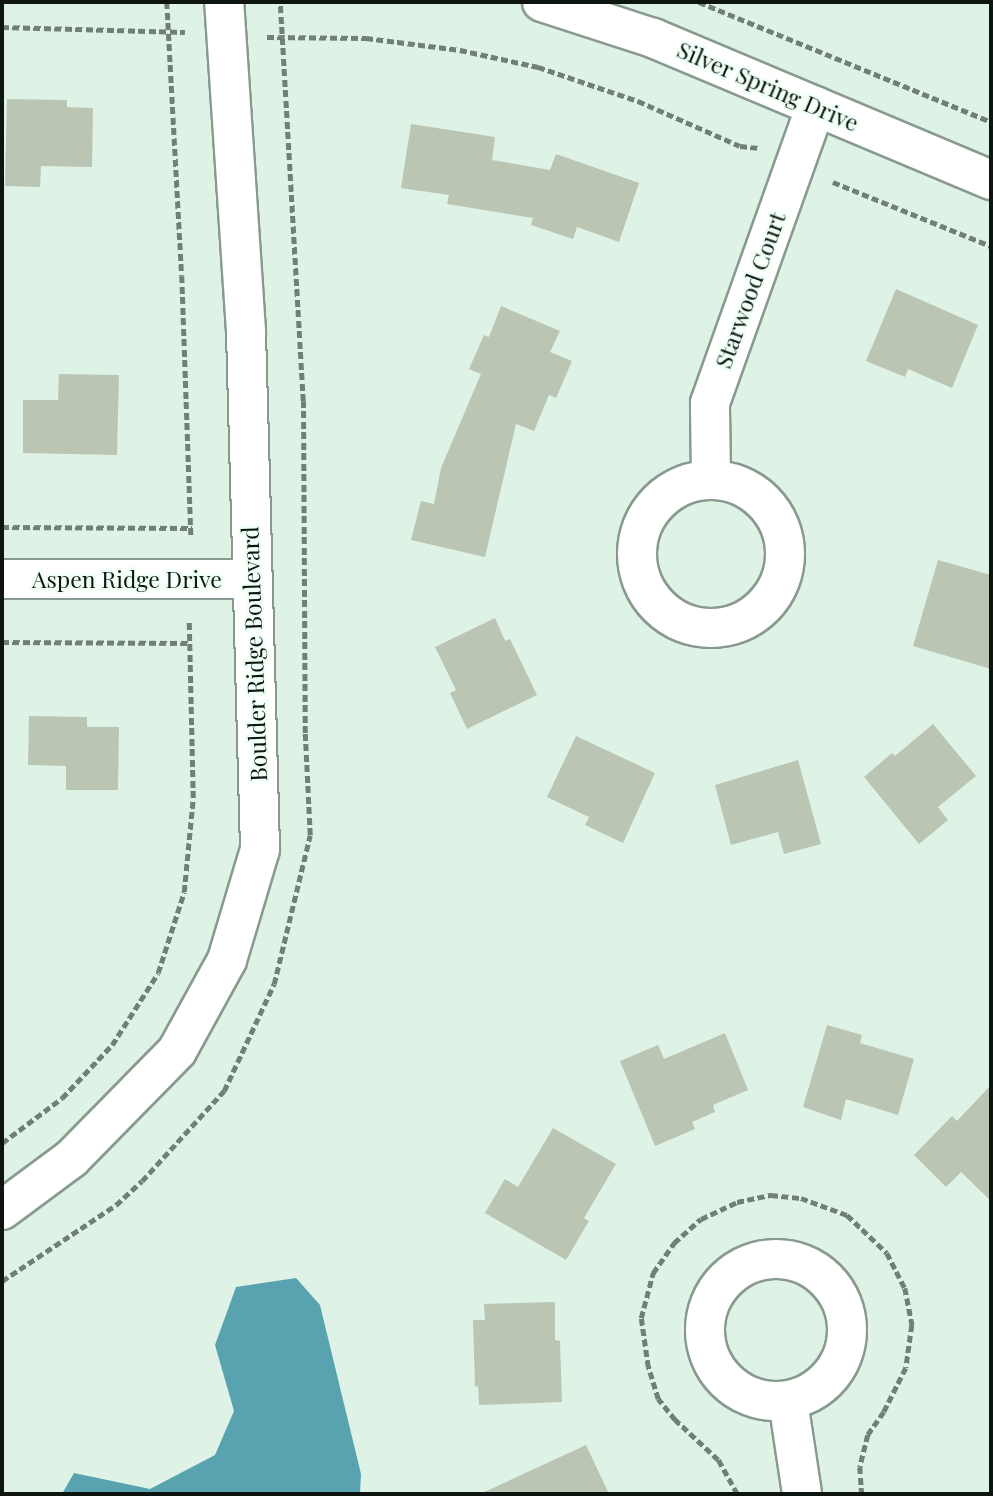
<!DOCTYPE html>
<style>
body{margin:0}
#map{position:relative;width:993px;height:1496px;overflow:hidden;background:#dff2e6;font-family:"Playfair Display",serif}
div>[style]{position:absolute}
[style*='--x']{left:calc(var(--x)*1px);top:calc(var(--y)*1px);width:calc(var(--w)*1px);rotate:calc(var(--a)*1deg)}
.water>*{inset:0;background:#59a3b0}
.building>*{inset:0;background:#bbc5b4}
.path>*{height:4.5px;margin-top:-2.25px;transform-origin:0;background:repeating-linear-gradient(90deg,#727f77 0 7px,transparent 0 10.5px)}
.roads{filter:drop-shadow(2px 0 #889a8e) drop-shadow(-2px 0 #889a8e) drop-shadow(0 2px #889a8e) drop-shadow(0 -2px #889a8e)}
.minor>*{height:38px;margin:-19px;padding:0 19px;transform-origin:19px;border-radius:19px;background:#fff}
.minor>.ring{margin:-19px;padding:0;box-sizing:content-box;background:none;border:38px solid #fff;border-radius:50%}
span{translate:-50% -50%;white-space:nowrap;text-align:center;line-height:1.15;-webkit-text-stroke:5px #effff5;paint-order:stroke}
.street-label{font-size:23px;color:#0e1511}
.frame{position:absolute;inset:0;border:4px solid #0e1511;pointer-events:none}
</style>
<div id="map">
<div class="water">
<i style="clip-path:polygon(296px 1278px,320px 1305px,361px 1474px,360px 1494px,62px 1494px,74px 1473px,150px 1489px,215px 1455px,234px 1411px,215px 1345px,236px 1287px)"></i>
</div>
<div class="building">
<i style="clip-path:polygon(7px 99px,67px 100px,67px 107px,93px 108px,92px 167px,41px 166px,40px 187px,5px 186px)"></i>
<i style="clip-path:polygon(411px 124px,495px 137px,492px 160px,550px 170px,556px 154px,639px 183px,619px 242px,577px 227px,573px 239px,531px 225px,533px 218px,447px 204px,449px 195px,401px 188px)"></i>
<i style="clip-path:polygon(896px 289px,978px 325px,952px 388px,908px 369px,905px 377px,866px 361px)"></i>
<i style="clip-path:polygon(501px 306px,560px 331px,550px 352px,572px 361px,556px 398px,549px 395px,534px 431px,516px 424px,485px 557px,411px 540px,421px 501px,434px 504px,441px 468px,481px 374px,469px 369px,484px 335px,489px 337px)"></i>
<i style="clip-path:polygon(59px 374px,119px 375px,117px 455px,23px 453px,23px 400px,58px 400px)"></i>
<i style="clip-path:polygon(938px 560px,991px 575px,991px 669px,913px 646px)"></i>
<i style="clip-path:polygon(495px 618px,505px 641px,510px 639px,537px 695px,467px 729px,450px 693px,456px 690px,435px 647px)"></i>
<i style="clip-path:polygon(29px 716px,87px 717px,87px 727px,119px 727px,118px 790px,66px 790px,66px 766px,28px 765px)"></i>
<i style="clip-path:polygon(933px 724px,976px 776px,938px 807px,948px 820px,919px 844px,864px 777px,892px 753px,895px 756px)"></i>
<i style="clip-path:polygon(576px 736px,655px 773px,623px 843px,585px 825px,589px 817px,547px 797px)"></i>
<i style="clip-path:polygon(798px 760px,821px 844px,784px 854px,778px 832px,731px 845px,715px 785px)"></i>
<i style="clip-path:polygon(827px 1025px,862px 1035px,860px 1043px,914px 1059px,898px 1115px,846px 1099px,841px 1120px,803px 1107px)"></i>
<i style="clip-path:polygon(725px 1033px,748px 1090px,713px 1105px,715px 1112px,692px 1122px,695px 1129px,655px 1146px,620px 1061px,658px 1045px,664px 1059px)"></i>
<i style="clip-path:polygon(991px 1085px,991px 1201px,961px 1172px,946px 1187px,914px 1155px,952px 1116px,957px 1121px)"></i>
<i style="clip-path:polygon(553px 1128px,616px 1164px,584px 1218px,589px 1221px,566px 1260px,485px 1213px,505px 1179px,518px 1187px)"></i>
<i style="clip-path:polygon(555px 1302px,555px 1340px,560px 1341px,562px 1402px,479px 1405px,478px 1386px,475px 1387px,473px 1320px,485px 1320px,484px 1304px)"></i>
<i style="clip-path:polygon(586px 1445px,609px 1494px,480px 1494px)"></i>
</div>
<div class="path">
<i style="--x:167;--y:2;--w:274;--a:86.9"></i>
<i style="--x:182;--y:276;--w:262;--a:88"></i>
<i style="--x:699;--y:2;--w:316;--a:22.3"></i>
<i style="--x:2;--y:27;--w:183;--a:1.6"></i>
<i style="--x:267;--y:37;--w:99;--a:0.6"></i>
<i style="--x:366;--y:38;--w:95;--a:7.3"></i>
<i style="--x:460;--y:50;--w:80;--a:12.3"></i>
<i style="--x:538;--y:67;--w:106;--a:18.8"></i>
<i style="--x:638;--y:101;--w:111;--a:23.8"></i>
<i style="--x:740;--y:146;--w:18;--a:6"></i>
<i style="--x:833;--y:182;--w:170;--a:22.1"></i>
<i style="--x:2;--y:527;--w:190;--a:0.3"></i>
<i style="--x:2;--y:642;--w:188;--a:0.3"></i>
<i style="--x:2;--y:1143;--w:75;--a:-36.9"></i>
<i style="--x:62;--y:1098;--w:73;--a:-46.7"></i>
<i style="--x:112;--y:1045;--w:85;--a:-57.4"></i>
<i style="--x:158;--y:973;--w:85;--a:-72.2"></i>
<i style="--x:184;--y:892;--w:94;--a:-84.5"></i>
<i style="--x:193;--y:798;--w:177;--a:-91.3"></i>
<i style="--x:2;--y:1281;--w:137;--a:-33.7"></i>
<i style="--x:116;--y:1205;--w:35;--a:-43"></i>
<i style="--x:142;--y:1181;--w:122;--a:-47.7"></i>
<i style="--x:224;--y:1091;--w:118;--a:-65"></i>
<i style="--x:274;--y:984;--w:153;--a:-76.4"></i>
<i style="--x:310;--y:835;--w:102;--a:-92.8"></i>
<i style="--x:305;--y:733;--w:332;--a:-90.3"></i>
<i style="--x:303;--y:401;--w:400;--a:-93.3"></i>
<i style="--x:737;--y:1494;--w:39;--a:-119"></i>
<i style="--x:718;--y:1460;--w:59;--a:-137.1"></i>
<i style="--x:675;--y:1420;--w:27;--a:-129"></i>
<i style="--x:658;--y:1399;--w:34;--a:-107"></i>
<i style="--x:648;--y:1367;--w:49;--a:-98.1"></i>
<i style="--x:641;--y:1318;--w:47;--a:-75.1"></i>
<i style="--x:653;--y:1273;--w:37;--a:-55"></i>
<i style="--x:674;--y:1243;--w:36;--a:-42"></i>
<i style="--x:701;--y:1219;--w:40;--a:-25"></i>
<i style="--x:737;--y:1202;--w:35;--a:-12"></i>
<i style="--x:771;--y:1195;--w:30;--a:6"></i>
<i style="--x:801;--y:1198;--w:49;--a:20.3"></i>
<i style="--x:847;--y:1215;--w:55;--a:43.5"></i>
<i style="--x:887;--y:1253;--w:39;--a:63"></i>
<i style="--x:905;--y:1288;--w:38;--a:79"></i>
<i style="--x:912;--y:1325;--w:43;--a:97.9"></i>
<i style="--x:906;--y:1368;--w:49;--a:116.6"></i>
<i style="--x:884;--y:1412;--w:28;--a:125"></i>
<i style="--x:868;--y:1435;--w:33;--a:104"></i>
<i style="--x:860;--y:1467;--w:27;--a:86"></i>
</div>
<div class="roads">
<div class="minor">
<i style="--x:542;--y:2;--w:117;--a:18"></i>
<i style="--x:653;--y:38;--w:367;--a:22.8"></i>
<i style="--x:711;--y:479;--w:76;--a:-90.8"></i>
<i style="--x:710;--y:403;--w:315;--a:-70.4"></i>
<i class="ring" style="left:637px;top:480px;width:110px;height:110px"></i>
<i style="--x:2;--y:579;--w:250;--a:0"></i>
<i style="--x:2;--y:1210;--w:86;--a:-36.5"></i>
<i style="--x:71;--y:1159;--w:151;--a:-45.5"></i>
<i style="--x:177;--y:1051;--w:104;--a:-61.2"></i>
<i style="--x:227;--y:960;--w:116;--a:-73.4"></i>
<i style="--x:260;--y:849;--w:518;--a:-91.55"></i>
<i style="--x:246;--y:331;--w:330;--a:-93.8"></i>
<i class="ring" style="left:705px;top:1259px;width:104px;height:104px"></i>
<i style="--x:788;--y:1401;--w:94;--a:81.4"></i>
</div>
</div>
<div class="street-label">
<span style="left:768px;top:86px;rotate:23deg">Silver Spring Drive</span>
<span style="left:750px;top:290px;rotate:-70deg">Starwood Court</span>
<span style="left:127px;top:579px">Aspen Ridge Drive</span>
<span style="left:254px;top:654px;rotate:-92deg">Boulder Ridge Boulevard</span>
</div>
<div class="frame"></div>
</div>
